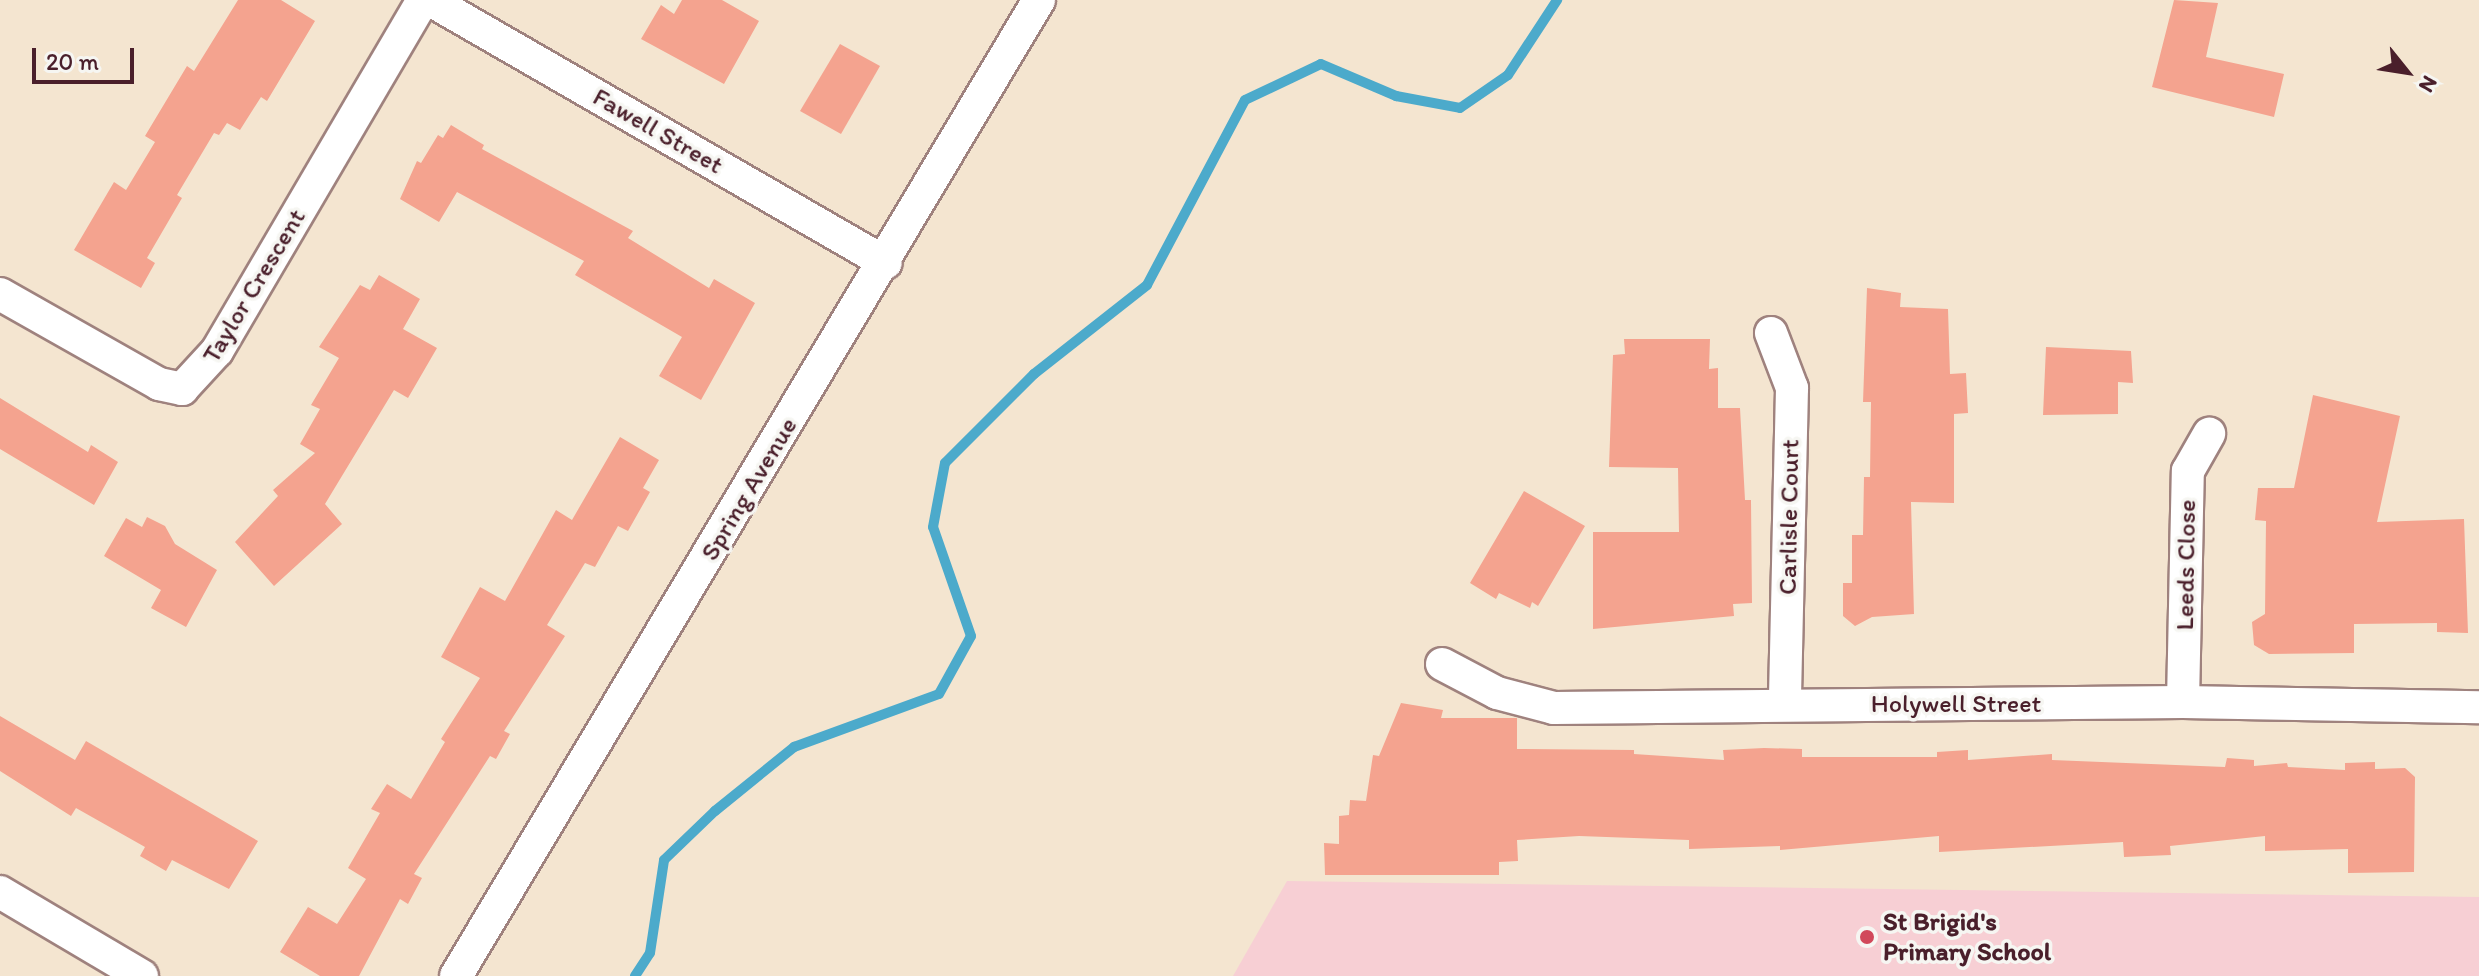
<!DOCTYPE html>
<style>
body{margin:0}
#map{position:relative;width:2479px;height:976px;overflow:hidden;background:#f4e5d0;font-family:Itim,sans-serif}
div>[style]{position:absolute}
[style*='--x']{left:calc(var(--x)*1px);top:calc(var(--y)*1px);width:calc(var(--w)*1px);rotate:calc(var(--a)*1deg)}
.built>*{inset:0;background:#f7cfd4}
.stream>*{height:10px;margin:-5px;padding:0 5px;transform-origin:5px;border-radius:5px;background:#4caacb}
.building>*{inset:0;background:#f4a38f}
.roads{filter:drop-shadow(2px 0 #9f827e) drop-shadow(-2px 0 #9f827e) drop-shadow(0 2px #9f827e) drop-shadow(0 -2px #9f827e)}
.minor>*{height:32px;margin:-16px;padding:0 16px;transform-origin:16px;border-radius:16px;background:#fff}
.dots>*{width:22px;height:22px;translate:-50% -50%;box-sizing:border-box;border:4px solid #f6f6f2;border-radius:50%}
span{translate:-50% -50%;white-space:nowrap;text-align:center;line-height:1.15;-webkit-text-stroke:7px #f6f6f2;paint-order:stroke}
.street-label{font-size:26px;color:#4a1f2b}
.poi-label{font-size:26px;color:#4a1f2b;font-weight:700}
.left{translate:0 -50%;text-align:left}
.north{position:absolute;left:2367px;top:32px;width:80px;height:80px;-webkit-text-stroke:6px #f6f6f2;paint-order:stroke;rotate:120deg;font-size:22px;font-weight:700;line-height:32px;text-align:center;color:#4a1f2b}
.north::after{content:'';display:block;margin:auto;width:28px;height:36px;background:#4a1f2b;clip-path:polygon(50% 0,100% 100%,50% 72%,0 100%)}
.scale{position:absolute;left:32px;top:48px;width:102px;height:36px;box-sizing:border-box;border:4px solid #4a1f2b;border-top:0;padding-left:10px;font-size:24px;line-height:28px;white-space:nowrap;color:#4a1f2b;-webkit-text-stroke:6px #f6f6f2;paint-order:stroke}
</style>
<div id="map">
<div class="built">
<i style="clip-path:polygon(1287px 881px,2479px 897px,2479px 976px,1233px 976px)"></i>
</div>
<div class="stream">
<i style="--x:635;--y:976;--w:27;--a:-57"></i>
<i style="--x:650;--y:953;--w:94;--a:-81.4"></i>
<i style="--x:664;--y:860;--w:71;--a:-43.9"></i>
<i style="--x:715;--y:811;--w:102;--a:-39"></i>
<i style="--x:794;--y:747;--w:154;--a:-20.1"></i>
<i style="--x:939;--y:694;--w:66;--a:-61.1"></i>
<i style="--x:971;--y:636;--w:115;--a:-109.2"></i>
<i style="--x:933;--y:527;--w:65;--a:-79.4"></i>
<i style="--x:945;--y:463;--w:126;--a:-45"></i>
<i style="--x:1034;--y:374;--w:144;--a:-38.2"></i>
<i style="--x:1147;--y:285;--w:209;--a:-62.1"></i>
<i style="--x:1245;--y:100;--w:84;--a:-25.3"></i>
<i style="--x:1321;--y:64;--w:82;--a:23.1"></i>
<i style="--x:1396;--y:96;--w:65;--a:10.6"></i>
<i style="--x:1460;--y:108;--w:58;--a:-34.5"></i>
<i style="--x:1508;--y:75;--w:90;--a:-56.8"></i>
</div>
<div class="building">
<i style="clip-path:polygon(238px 0,281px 0,315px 21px,267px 101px,261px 97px,240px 130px,227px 123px,219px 135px,214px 133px,177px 195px,182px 198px,147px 258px,155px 263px,141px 288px,74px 250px,114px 182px,126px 190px,155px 142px,145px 136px,187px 66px,194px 71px)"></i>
<i style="clip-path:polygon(682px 0,722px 0,759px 21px,724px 84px,641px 39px,661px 5px,674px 14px)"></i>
<i style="clip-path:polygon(2174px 0,2218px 3px,2206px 57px,2284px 74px,2274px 117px,2152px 87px)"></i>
<i style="clip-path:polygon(840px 44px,880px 66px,841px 134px,800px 111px)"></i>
<i style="clip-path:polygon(451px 125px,484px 145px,482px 149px,633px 231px,628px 238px,709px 288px,714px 279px,755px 303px,701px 400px,659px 376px,682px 337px,575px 275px,584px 261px,457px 192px,439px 222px,400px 199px,417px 161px,421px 163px,438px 135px,443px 138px)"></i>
<i style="clip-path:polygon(379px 275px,420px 299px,403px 329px,437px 348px,408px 398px,394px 390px,325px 504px,342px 524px,274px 586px,235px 542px,278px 496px,273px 490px,315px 453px,300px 444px,320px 409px,311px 405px,339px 358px,319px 347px,360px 285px,370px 290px)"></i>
<i style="clip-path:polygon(1867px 288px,1901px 293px,1900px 307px,1948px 309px,1950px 374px,1966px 373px,1968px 413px,1954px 414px,1954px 503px,1911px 502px,1914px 614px,1872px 617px,1855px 626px,1843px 616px,1843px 583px,1852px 583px,1852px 535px,1863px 535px,1864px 477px,1870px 477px,1871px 402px,1863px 402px)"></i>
<i style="clip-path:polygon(1624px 339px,1710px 339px,1709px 369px,1718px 368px,1718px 408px,1740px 408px,1745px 500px,1751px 500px,1752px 603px,1733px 604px,1734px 616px,1593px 629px,1593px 532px,1679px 532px,1678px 468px,1609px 467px,1613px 355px,1625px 354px)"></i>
<i style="clip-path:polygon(2046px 347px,2131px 351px,2133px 383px,2118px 382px,2118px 414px,2043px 415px)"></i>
<i style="clip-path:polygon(2313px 395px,2400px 416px,2377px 522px,2464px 519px,2468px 633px,2437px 632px,2437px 623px,2354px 624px,2354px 653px,2269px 654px,2254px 645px,2252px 622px,2265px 614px,2266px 521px,2255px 520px,2258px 488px,2294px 488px)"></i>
<i style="clip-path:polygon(0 398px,88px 452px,91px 445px,118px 462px,94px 505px,0 449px)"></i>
<i style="clip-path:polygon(620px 437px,659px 460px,643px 488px,650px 492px,628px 531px,618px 526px,595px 567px,585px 563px,547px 625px,565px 636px,504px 731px,510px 734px,496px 759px,490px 756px,414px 874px,422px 878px,408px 904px,400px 899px,359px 976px,320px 976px,280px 952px,308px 907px,337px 924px,366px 879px,348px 868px,380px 813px,371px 809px,387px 784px,411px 799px,445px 742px,441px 739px,480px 678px,441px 657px,480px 587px,505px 601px,556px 510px,572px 520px)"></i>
<i style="clip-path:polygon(1524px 491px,1585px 526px,1538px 606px,1532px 602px,1530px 608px,1499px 593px,1496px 599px,1470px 583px)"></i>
<i style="clip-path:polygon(147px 517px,165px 526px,175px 544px,217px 570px,186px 627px,151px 608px,161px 590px,104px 556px,126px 518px,142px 527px)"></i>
<i style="clip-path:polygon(1401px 703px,1443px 710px,1441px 718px,1517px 718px,1517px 749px,1634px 750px,1634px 754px,1724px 760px,1723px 750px,1764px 748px,1802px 749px,1802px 757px,1937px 757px,1937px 752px,1968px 750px,1968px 760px,2052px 754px,2052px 760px,2225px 767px,2227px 758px,2254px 760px,2254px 766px,2287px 763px,2288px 767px,2345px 770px,2345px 763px,2375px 762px,2375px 769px,2405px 768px,2415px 777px,2414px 872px,2348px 873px,2348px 849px,2265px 851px,2265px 836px,2170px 846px,2171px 855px,2124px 857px,2123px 842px,1939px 852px,1939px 836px,1780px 850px,1780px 846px,1689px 849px,1689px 840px,1579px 836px,1517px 840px,1518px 861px,1499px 862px,1499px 875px,1325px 875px,1324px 843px,1339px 844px,1339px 816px,1349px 815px,1350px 800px,1366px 801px,1373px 755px,1379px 756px)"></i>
<i style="clip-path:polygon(0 716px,75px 760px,86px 741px,258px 841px,229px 889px,172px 860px,166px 871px,140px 856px,145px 847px,76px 808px,71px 816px,0 771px)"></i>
</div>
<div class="roads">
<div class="minor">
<i style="--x:430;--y:0;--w:526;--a:29.97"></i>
<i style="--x:0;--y:294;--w:183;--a:29.5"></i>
<i style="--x:159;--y:384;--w:24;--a:12"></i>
<i style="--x:182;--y:389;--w:52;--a:-47.4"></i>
<i style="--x:217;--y:351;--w:407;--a:-59.6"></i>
<i style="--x:1771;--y:333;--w:59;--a:69.1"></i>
<i style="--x:1792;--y:388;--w:316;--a:91.3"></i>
<i style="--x:1442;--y:664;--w:62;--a:27.8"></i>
<i style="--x:1497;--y:693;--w:59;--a:14.7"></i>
<i style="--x:1554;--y:708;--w:629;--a:-0.55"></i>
<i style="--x:2183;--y:702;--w:296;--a:1"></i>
<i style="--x:2183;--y:702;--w:231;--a:-88.8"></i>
<i style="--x:2188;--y:471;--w:43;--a:-60.4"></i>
<i style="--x:0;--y:892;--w:165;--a:30.6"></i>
<i style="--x:456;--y:976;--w:1137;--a:-59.15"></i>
</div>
</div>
<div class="dots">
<i style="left:1867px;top:937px;background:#d1495b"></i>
</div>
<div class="street-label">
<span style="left:658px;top:131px;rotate:30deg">Fawell Street</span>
<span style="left:254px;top:286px;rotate:-59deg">Taylor Crescent</span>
<span style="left:749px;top:489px;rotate:-59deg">Spring Avenue</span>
<span style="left:1789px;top:517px;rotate:-89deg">Carlisle Court</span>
<span style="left:2186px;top:565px;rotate:-89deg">Leeds Close</span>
<span style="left:1956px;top:704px">Holywell Street</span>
</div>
<div class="poi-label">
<span class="left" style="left:1883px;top:937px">St Brigid's<br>Primary School</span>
</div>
<div class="north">N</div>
<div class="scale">20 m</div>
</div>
